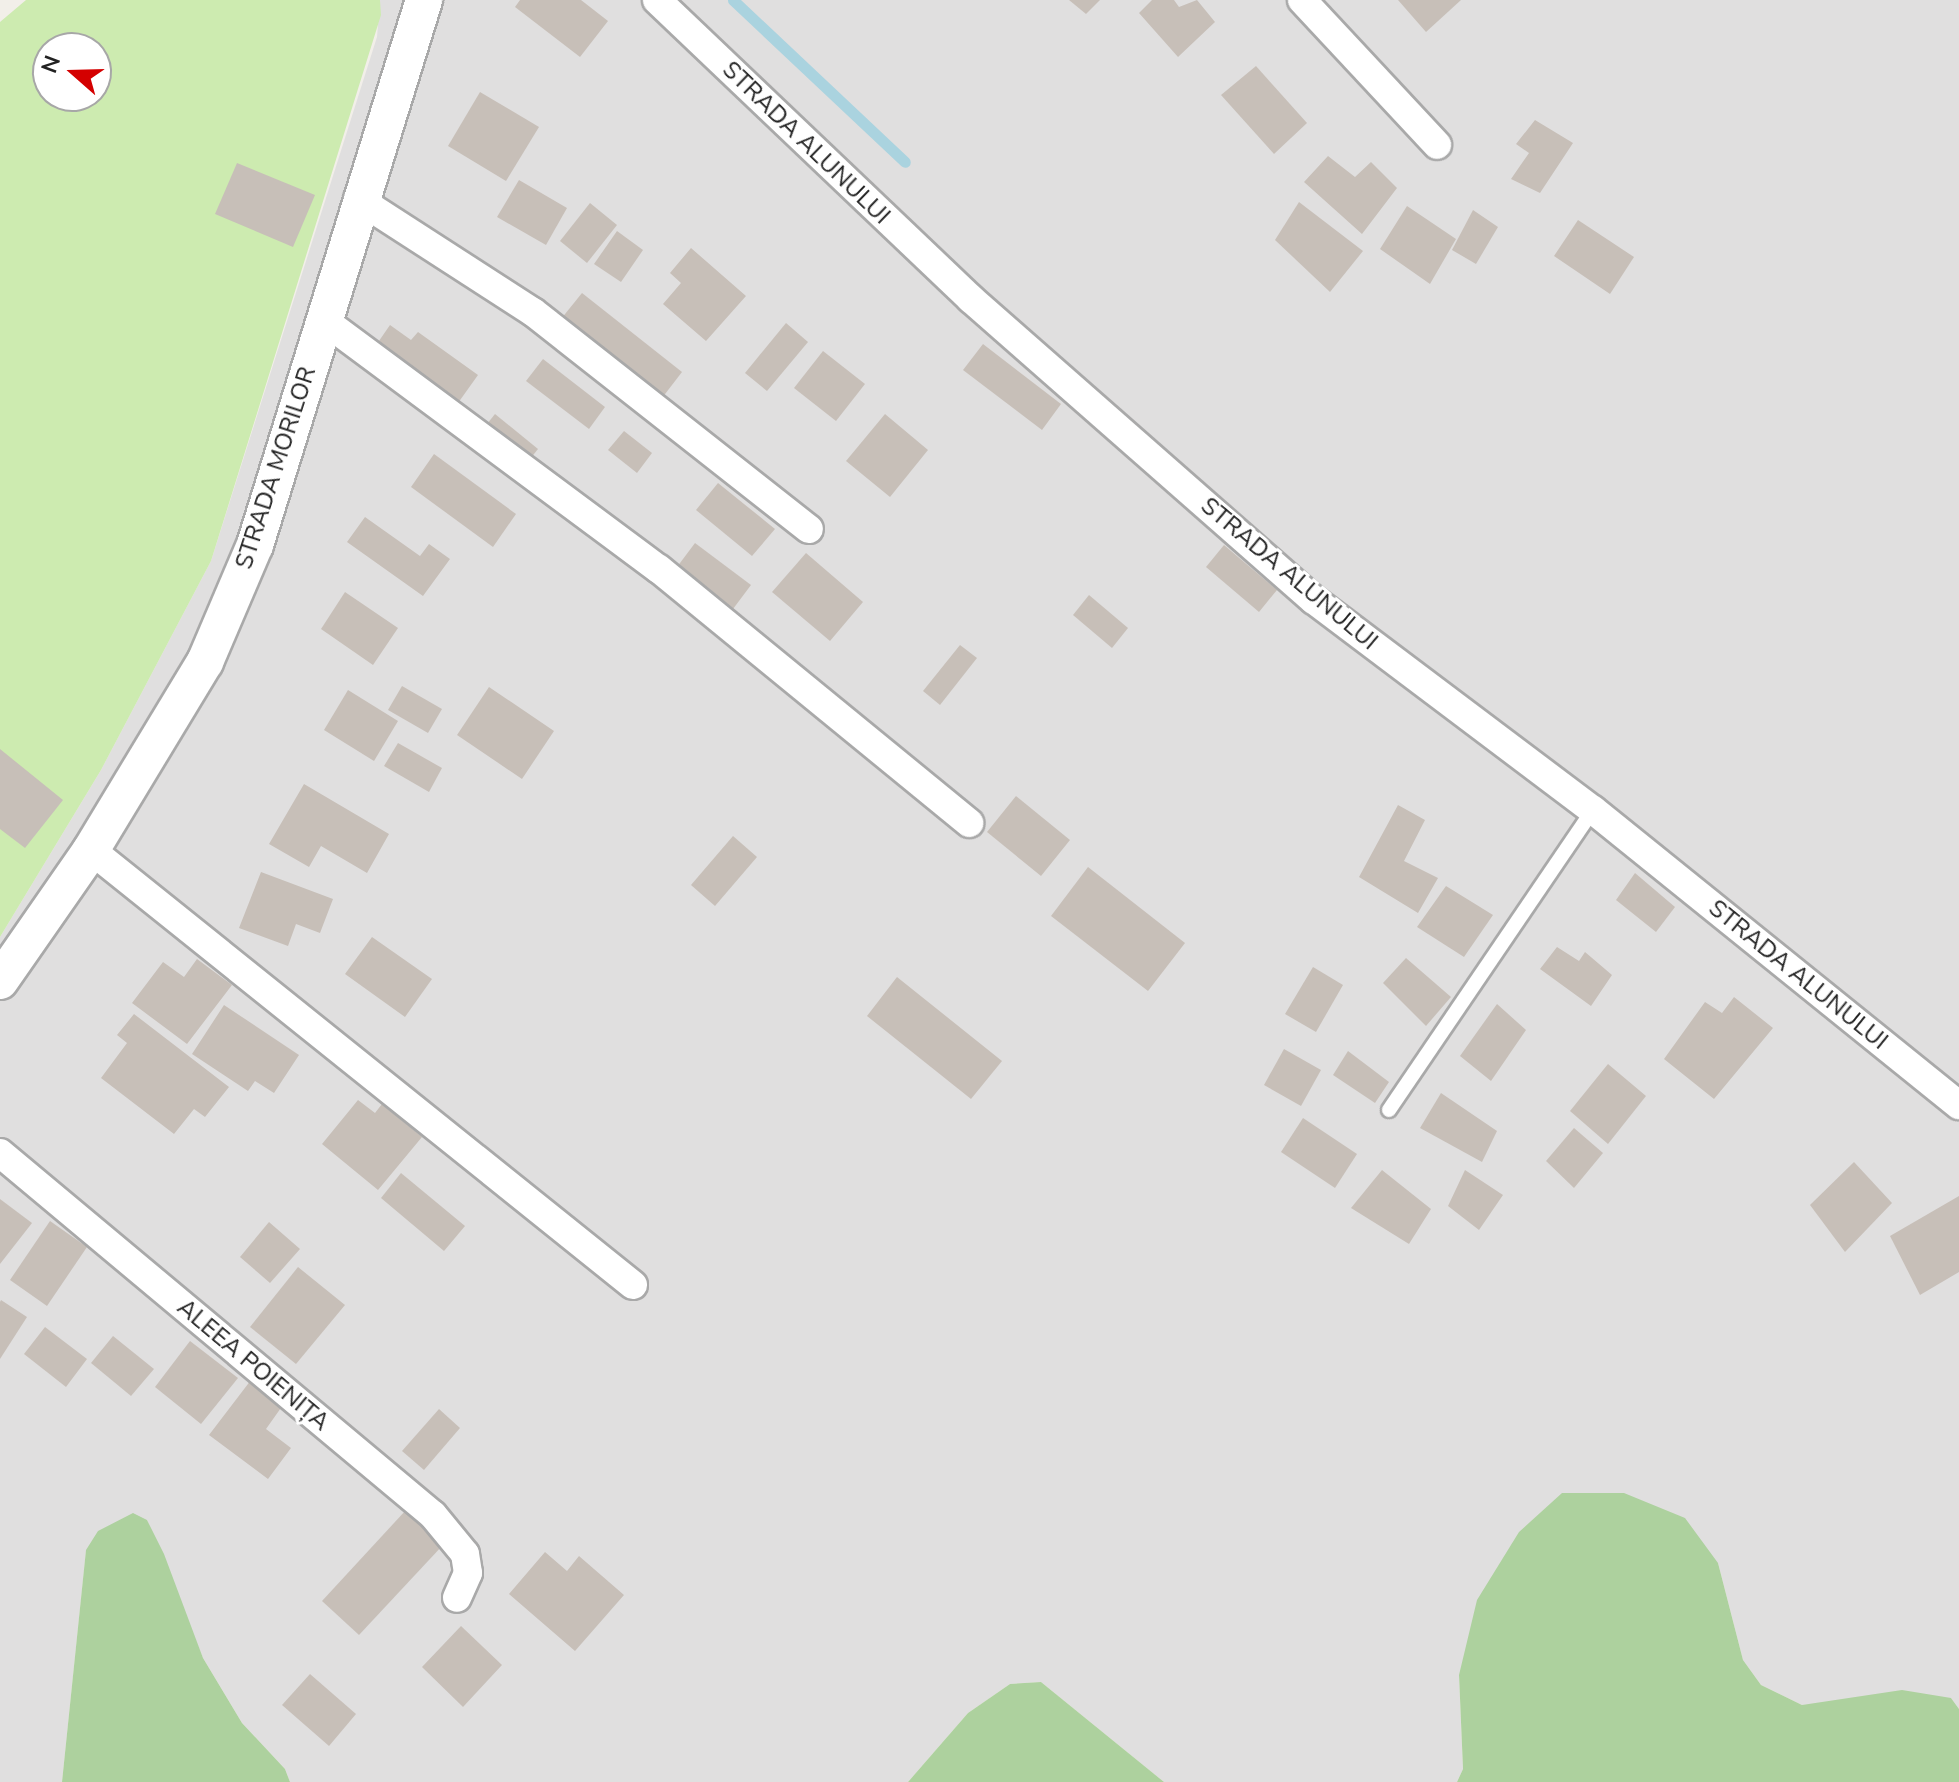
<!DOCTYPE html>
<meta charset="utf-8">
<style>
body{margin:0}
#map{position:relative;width:1959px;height:1782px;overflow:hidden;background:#f2efe9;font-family:"Nunito Sans",sans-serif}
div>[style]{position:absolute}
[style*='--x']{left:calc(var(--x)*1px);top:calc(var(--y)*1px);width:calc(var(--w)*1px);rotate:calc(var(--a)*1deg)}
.residential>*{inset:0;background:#e0dfdf}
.grass>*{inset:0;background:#cdebb0}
.forest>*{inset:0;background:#add19e}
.stream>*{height:11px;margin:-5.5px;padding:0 5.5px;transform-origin:5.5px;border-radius:5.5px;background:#aad3df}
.building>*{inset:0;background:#c7bfb8}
.roads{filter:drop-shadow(2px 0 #a9a9a9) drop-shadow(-2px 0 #a9a9a9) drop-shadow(0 2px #a9a9a9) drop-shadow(0 -2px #a9a9a9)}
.service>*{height:14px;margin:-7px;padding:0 7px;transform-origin:7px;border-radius:7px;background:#fff}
.minor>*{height:28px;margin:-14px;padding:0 14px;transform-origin:14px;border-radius:14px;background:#fff}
.tertiary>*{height:36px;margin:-18px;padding:0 18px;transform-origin:18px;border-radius:18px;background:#fff}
span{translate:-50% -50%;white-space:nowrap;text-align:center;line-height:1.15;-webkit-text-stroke:6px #fff;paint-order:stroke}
.street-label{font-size:24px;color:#222}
.north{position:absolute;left:32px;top:32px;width:80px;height:80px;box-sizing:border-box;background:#fff;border:2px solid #a7a7a7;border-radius:50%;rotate:290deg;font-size:22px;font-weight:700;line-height:32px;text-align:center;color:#222}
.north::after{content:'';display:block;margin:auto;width:28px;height:36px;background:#d40000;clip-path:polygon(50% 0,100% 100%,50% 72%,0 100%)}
</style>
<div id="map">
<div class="residential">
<i style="clip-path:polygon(380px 0,1959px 0,1959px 1709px,1951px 1698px,1802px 1705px,1761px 1685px,1743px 1660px,1718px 1563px,1459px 1675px,1463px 1769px,1457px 1782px,1164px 1782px,1041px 1682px,1010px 1684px,968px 1713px,908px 1782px,290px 1782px,285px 1769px,242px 1723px,203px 1658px,147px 1520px,86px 1551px,62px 1782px,0 1782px,0 937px,101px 770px,211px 561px,377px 37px)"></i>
</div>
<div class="grass">
<i style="clip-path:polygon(evenodd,26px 0,380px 0,381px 15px,211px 561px,101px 770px,0 937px,0 22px,26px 0,48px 48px,96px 48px,96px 96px,48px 96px,48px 48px)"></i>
</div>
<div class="forest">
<i style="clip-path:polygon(1562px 1493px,1624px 1493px,1685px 1518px,1718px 1563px,1743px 1660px,1761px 1685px,1802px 1705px,1902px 1690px,1951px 1698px,1959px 1709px,1959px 1782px,1457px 1782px,1463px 1769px,1459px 1675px,1477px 1600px,1519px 1532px)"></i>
<i style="clip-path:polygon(133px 1513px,147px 1520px,164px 1554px,203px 1658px,242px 1723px,285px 1769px,290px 1782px,62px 1782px,86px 1550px,98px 1531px)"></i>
<i style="clip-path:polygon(1041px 1682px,1164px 1782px,908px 1782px,968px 1713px,1010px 1684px)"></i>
</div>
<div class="stream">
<i style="--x:733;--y:0;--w:236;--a:43.3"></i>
</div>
<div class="building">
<i style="clip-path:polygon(520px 0,581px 0,608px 21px,580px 57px,515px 7px)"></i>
<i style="clip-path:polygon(1069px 0,1100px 0,1086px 14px)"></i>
<i style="clip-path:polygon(1152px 0,1174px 0,1179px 7px,1197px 0,1215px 22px,1178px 57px,1139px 13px)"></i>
<i style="clip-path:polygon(1398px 0,1461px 0,1426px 32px)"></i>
<i style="clip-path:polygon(1256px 66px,1307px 123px,1274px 154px,1221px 95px)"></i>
<i style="clip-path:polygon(480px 92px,539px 127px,506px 181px,448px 146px)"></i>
<i style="clip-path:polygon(1535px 120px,1573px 143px,1540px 193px,1511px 179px,1529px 153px,1516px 144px)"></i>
<i style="clip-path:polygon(1328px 156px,1355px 177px,1371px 162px,1397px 188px,1362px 234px,1304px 182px)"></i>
<i style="clip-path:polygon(237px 163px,315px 195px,293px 247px,215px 214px)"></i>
<i style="clip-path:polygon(519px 180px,567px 208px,546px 245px,497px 217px)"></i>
<i style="clip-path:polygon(1299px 202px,1363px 251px,1330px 292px,1275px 240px)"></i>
<i style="clip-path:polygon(590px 203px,617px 225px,587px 263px,560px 241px)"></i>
<i style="clip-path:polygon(1407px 206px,1456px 239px,1430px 284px,1380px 249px)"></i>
<i style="clip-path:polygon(1473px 210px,1498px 227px,1476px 264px,1452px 250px)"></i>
<i style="clip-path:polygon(1578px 220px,1634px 257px,1610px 294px,1554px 256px)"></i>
<i style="clip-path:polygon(617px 231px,643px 250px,621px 282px,594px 264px)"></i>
<i style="clip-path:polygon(691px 248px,746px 296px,706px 341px,663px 304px,681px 283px,670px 273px)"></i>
<i style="clip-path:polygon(582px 293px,682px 372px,662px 398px,561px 319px)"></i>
<i style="clip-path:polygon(786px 323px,808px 342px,767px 391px,745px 373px)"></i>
<i style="clip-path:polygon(390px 325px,411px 340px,418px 332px,478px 375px,458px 403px,372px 351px)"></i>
<i style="clip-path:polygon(983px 344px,1061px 404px,1042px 430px,963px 370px)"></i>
<i style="clip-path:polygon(823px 351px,865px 384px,836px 421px,794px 388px)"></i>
<i style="clip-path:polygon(543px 359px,605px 407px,589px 429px,526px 381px)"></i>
<i style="clip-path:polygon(495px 414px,538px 449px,526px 464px,483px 429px)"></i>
<i style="clip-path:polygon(885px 414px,928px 450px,890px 497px,846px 461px)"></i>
<i style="clip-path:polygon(624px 431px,652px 453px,637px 473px,608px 450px)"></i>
<i style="clip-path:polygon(434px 454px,516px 514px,493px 547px,411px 487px)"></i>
<i style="clip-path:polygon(718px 483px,775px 529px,752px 556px,696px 510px)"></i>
<i style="clip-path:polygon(365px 517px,420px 556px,429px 544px,450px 559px,423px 596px,347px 542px)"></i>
<i style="clip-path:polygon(695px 543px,751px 585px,730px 613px,674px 571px)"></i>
<i style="clip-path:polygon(1224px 545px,1277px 590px,1259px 612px,1206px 567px)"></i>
<i style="clip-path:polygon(806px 553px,863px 602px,830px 641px,772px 592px)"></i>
<i style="clip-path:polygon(345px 592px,398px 628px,373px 665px,321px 629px)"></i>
<i style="clip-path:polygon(1089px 595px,1128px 628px,1112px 648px,1073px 615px)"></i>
<i style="clip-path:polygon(960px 645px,977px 658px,940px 705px,923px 691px)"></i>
<i style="clip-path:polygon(402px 686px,442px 709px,428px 733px,388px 710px)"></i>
<i style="clip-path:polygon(489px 687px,554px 731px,522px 779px,457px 735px)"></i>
<i style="clip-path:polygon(348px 690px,398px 721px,374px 761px,324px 730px)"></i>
<i style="clip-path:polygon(398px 743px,442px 768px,429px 792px,384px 766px)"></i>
<i style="clip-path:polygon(0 749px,63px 800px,25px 848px,0 829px)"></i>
<i style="clip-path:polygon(304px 784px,389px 834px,367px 873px,321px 846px,309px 867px,269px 844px)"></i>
<i style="clip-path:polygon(1016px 796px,1070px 840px,1041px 876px,987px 832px)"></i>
<i style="clip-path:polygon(1398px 805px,1425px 820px,1404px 861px,1438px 878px,1418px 913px,1359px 877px)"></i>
<i style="clip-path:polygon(733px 836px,757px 857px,715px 906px,691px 885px)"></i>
<i style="clip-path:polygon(1088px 867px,1185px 943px,1148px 991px,1051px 916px)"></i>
<i style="clip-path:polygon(261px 872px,333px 899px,320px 933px,296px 924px,288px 946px,239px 928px)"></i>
<i style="clip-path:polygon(1635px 873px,1675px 907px,1656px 932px,1616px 900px)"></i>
<i style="clip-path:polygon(1446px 886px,1493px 915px,1464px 957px,1417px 927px)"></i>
<i style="clip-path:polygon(372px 937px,432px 979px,405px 1017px,345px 974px)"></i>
<i style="clip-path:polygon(1557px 947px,1579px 961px,1585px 952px,1612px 975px,1591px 1006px,1540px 969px)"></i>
<i style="clip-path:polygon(1406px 958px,1451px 997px,1426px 1026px,1383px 983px)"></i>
<i style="clip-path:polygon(197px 959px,232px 985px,187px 1044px,132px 1003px,163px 962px,184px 977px)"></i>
<i style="clip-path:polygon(1313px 967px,1343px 985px,1316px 1032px,1285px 1014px)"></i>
<i style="clip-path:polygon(897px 977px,1002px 1061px,971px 1099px,867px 1016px)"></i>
<i style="clip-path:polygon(1734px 997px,1773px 1028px,1714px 1099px,1664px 1059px,1705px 1002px,1722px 1013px)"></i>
<i style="clip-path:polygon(1497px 1004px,1526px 1030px,1491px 1081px,1460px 1056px)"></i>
<i style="clip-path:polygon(224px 1005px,299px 1055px,274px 1093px,255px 1081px,248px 1091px,192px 1054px)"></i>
<i style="clip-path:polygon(134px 1014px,229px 1087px,205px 1117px,194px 1109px,174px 1134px,101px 1078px,127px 1043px,117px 1035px)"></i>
<i style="clip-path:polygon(1284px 1049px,1321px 1070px,1301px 1106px,1264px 1085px)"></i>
<i style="clip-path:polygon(1348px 1051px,1389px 1082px,1375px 1103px,1333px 1075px)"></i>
<i style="clip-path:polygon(1608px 1064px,1646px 1096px,1608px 1144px,1570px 1111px)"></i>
<i style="clip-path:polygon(1441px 1093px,1497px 1131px,1482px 1162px,1420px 1128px)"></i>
<i style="clip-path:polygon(358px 1100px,375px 1113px,382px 1104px,422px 1137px,378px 1190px,322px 1144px)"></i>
<i style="clip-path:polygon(1303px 1118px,1357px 1154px,1335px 1188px,1281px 1152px)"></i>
<i style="clip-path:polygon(1574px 1128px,1603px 1153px,1574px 1188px,1546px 1161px)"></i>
<i style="clip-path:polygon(1854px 1162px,1892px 1203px,1845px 1252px,1810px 1205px)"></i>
<i style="clip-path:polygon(1382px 1170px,1431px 1209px,1409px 1244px,1351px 1208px)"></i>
<i style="clip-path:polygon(1465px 1170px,1503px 1195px,1479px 1230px,1448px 1206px)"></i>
<i style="clip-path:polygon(401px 1173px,465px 1226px,444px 1251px,381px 1198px)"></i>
<i style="clip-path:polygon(1959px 1196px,1959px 1272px,1920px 1295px,1890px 1236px)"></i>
<i style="clip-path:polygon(0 1199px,32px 1223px,0 1264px)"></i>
<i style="clip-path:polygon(50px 1221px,87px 1247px,47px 1306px,10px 1280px)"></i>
<i style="clip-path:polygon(269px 1222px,300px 1249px,270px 1283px,240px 1257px)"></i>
<i style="clip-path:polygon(298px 1267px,345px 1305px,296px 1364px,250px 1327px)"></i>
<i style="clip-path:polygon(1px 1300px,27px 1317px,0 1359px,0 1302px)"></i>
<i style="clip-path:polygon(45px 1327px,87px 1359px,66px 1387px,24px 1354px)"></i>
<i style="clip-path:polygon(113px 1336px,154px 1369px,131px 1396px,91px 1363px)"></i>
<i style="clip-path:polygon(190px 1341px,238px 1378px,201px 1424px,155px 1387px)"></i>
<i style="clip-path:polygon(251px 1380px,283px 1405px,266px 1429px,291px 1448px,268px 1479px,209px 1435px)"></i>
<i style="clip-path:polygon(439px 1409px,460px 1428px,424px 1470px,402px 1451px)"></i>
<i style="clip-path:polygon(406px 1510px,443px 1545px,359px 1635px,322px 1601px)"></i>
<i style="clip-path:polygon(545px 1552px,567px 1571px,579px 1556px,624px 1595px,575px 1651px,509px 1594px)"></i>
<i style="clip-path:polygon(461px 1626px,502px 1665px,463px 1707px,422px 1667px)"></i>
<i style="clip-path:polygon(310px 1674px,356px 1714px,329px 1746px,282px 1705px)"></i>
</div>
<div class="roads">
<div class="service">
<i style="--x:1389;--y:1110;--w:363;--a:-55.8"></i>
</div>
<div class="minor">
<i style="--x:657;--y:0;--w:434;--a:43.6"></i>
<i style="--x:971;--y:299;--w:456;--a:41.3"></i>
<i style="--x:1314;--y:600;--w:349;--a:37"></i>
<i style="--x:1593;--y:810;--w:470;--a:38.9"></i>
<i style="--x:1302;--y:0;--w:198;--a:47"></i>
<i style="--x:358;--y:199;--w:208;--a:32.9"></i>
<i style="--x:533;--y:312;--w:351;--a:38.2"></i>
<i style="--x:322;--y:319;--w:420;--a:36.6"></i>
<i style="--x:659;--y:569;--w:401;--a:39.3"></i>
<i style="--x:91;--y:850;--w:695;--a:38.75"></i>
<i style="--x:0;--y:1153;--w:564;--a:39.9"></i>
<i style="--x:433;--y:1515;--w:50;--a:50.6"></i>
<i style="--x:465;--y:1554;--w:19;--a:81"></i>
<i style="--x:468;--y:1573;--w:27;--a:114"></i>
</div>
<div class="tertiary">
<i style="--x:0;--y:981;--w:160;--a:-55.2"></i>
<i style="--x:91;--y:850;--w:220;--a:-58.8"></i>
<i style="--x:205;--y:662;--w:127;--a:-66.9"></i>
<i style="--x:255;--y:545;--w:571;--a:-72.77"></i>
</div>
</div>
<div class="street-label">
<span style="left:806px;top:143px;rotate:44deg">STRADA ALUNULUI</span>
<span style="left:276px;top:468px;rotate:-72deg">STRADA MORILOR</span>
<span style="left:1289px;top:574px;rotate:40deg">STRADA ALUNULUI</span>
<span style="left:1798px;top:975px;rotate:39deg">STRADA ALUNULUI</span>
<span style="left:253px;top:1365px;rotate:40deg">ALEEA POIENIȚA</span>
</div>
<div class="north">N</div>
</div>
